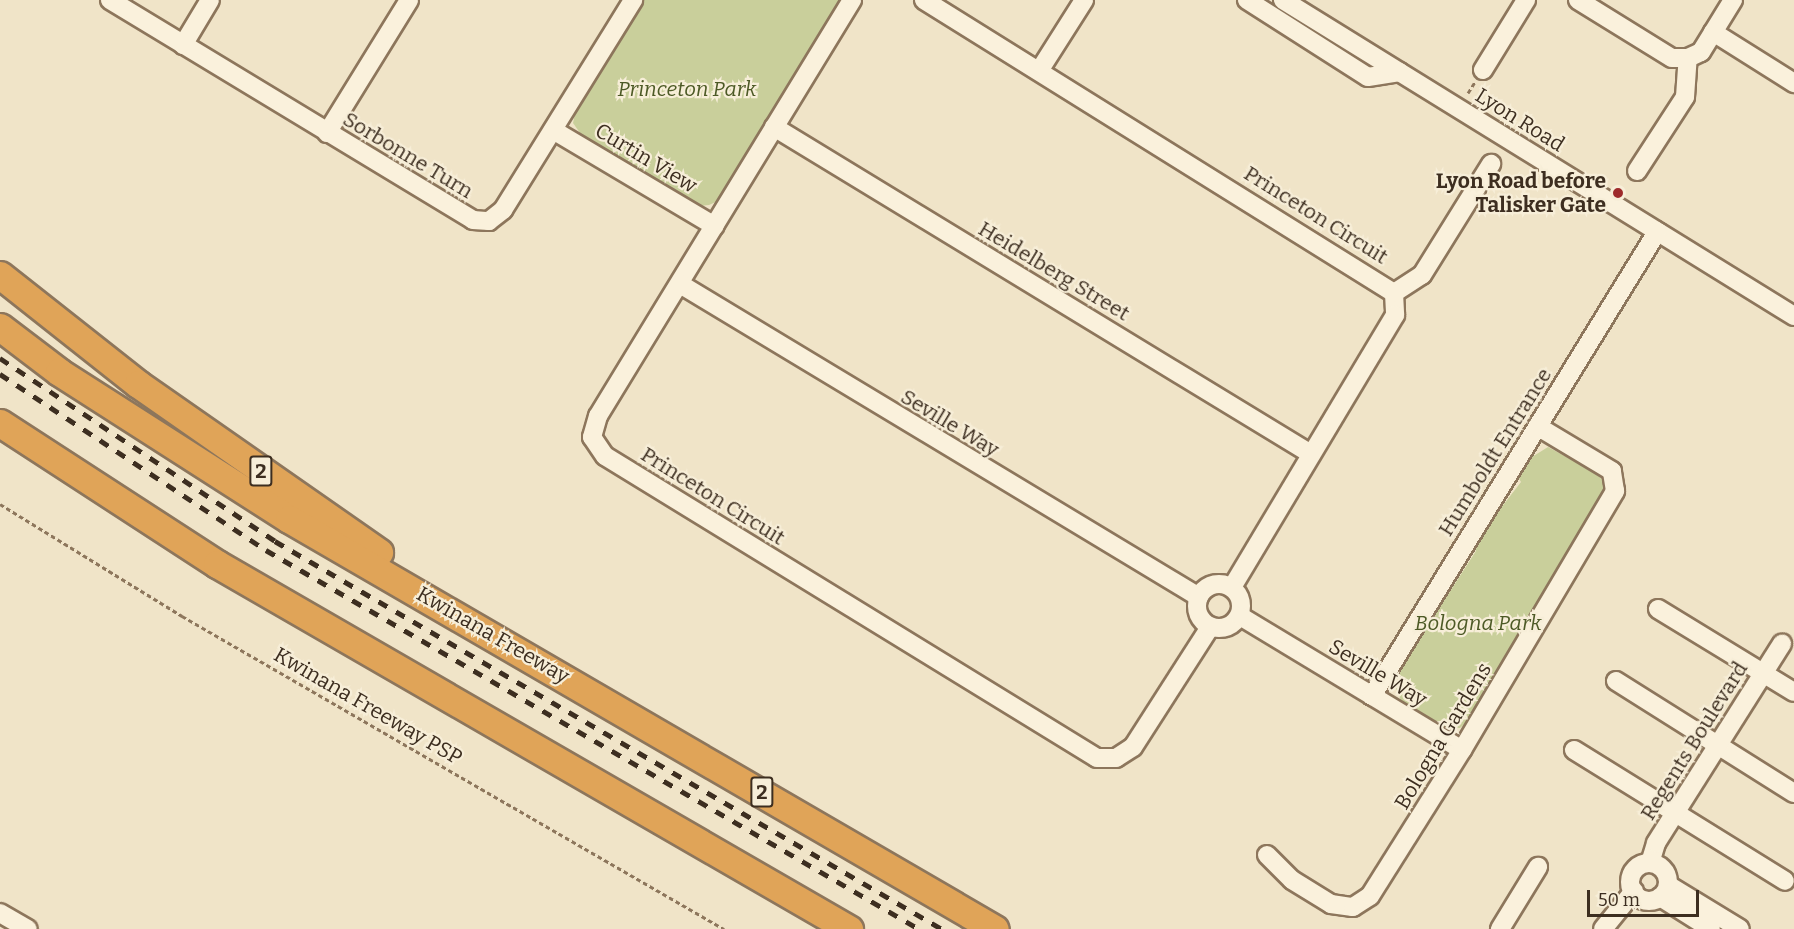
<!DOCTYPE html>
<style>
body{margin:0}
#map{position:relative;width:1794px;height:929px;overflow:hidden;background:#f0e4c8;font-family:Bitter,serif}
div>[style]{position:absolute}
[style*='--x']{left:calc(var(--x)*1px);top:calc(var(--y)*1px);width:calc(var(--w)*1px);rotate:calc(var(--a)*1deg)}
.green>*{inset:0;background:#c9cf9b}
.path>*{height:3px;margin-top:-1.5px;transform-origin:0;background:repeating-linear-gradient(90deg,#8d765c 0 4.5px,transparent 0 7.5px)}
.roads{filter:drop-shadow(2px 0 #8d765c) drop-shadow(-2px 0 #8d765c) drop-shadow(0 2px #8d765c) drop-shadow(0 -2px #8d765c)}
.minor>*{height:18px;margin:-9px;padding:0 9px;transform-origin:9px;border-radius:9px;background:#faf1dc}
.minor>.ring{margin:-9px;padding:0;box-sizing:content-box;background:none;border:18px solid #faf1dc;border-radius:50%}
.highway>*{height:27px;margin:-13.5px;padding:0 13.5px;transform-origin:13.5px;border-radius:13.5px;background:#e0a458}
.rail>*{height:4.5px;margin-top:-2.25px;transform-origin:0;background:repeating-linear-gradient(90deg,#3d2e20 0 10px,transparent 0 20px)}
.dots>*{width:16px;height:16px;translate:-50% -50%;box-sizing:border-box;border:3px solid #f7eed8;border-radius:50%}
span{translate:-50% -50%;white-space:nowrap;text-align:center;line-height:1.15;-webkit-text-stroke:4.5px #f7eed8;paint-order:stroke}
.shield-label span{padding:2px 4px;background:#f7eed8;border:2px solid;border-radius:4px;-webkit-text-stroke-width:0}
.shield-label{font-size:20px;color:#3d2e20;font-weight:700}
.park-label{font-size:21px;color:#4d5a26;font-style:italic}
.street-label{font-size:21px;color:#3d2e20}
.poi-label{font-size:21px;color:#3d2e20;font-weight:700}
.right{translate:-100% -50%;text-align:right}
.scale{position:absolute;left:1587px;top:890px;width:112px;height:27px;box-sizing:border-box;border:3px solid #3d2e20;border-top:0;padding-left:8px;font-size:18px;line-height:21px;white-space:nowrap;color:#3d2e20;-webkit-text-stroke:4px #f7eed8;paint-order:stroke}
</style>
<div id="map">
<div class="green">
<i style="clip-path:polygon(643px 0,841px 0,718px 201px,709px 205px,699px 206px,585px 140px,573px 123px,577px 105px)"></i>
<i style="clip-path:polygon(1548px 447px,1596px 473px,1605px 483px,1603px 497px,1471px 718px,1460px 728px,1439px 727px,1404px 707px,1394px 685px,1398px 672px,1476px 551px,1473px 544px,1521px 482px,1517px 475px,1524px 462px)"></i>
</div>
<div class="path">
<i style="--x:1468;--y:93;--w:13;--a:-58"></i>
<i style="--x:0;--y:504;--w:214;--a:31.6"></i>
<i style="--x:182;--y:616;--w:626;--a:30.01"></i>
</div>
<div class="roads">
<div class="minor">
<i style="--x:110;--y:0;--w:424;--a:31.2"></i>
<i style="--x:473;--y:220;--w:16;--a:4"></i>
<i style="--x:489;--y:221;--w:18;--a:-38"></i>
<i style="--x:503;--y:210;--w:247;--a:-58.2"></i>
<i style="--x:852;--y:0;--w:487;--a:121.4"></i>
<i style="--x:598;--y:416;--w:22;--a:106"></i>
<i style="--x:592;--y:437;--w:23;--a:56"></i>
<i style="--x:605;--y:456;--w:577;--a:31.54"></i>
<i style="--x:1097;--y:758;--w:19;--a:0"></i>
<i style="--x:1116;--y:758;--w:20;--a:-33"></i>
<i style="--x:1133;--y:747;--w:143;--a:-57.3"></i>
<i style="--x:924;--y:0;--w:554;--a:31.94"></i>
<i style="--x:1394;--y:293;--w:22;--a:87"></i>
<i style="--x:1395;--y:315;--w:317;--a:120.9"></i>
<i style="--x:1247;--y:0;--w:143;--a:32.5"></i>
<i style="--x:1368;--y:77;--w:32;--a:-9"></i>
<i style="--x:1283;--y:0;--w:601;--a:31.73"></i>
<i style="--x:1578;--y:0;--w:110;--a:31.7"></i>
<i style="--x:1672;--y:58;--w:16;--a:0"></i>
<i style="--x:1688;--y:58;--w:14;--a:-25"></i>
<i style="--x:1701;--y:52;--w:61;--a:-58.4"></i>
<i style="--x:1713;--y:32;--w:96;--a:32.2"></i>
<i style="--x:183;--y:45;--w:52;--a:-59"></i>
<i style="--x:1483;--y:70;--w:82;--a:-58.4"></i>
<i style="--x:1039;--y:71;--w:84;--a:-57.6"></i>
<i style="--x:774;--y:127;--w:629;--a:31.34"></i>
<i style="--x:553;--y:130;--w:188;--a:30.7"></i>
<i style="--x:327;--y:133;--w:156;--a:-58.3"></i>
<i style="--x:1637;--y:171;--w:88;--a:-57"></i>
<i style="--x:1685;--y:97;--w:39;--a:-86"></i>
<i style="--x:680;--y:284;--w:606;--a:31.09"></i>
<i style="--x:1394;--y:293;--w:33;--a:-33"></i>
<i style="--x:1422;--y:275;--w:131;--a:-58.1"></i>
<i class="ring" style="left:1197px;top:584px;width:26px;height:26px"></i>
<i style="--x:1658;--y:609;--w:159;--a:31.4"></i>
<i style="--x:1240;--y:616;--w:259;--a:31.1"></i>
<i style="--x:1616;--y:681;--w:210;--a:32.2"></i>
<i style="--x:1372;--y:696;--w:545;--a:-58.44"></i>
<i style="--x:1574;--y:750;--w:248;--a:31.8"></i>
<i style="--x:1267;--y:855;--w:35;--a:45"></i>
<i style="--x:1292;--y:880;--w:46;--a:31.6"></i>
<i style="--x:1331;--y:904;--w:22;--a:8"></i>
<i style="--x:1353;--y:907;--w:20;--a:-33"></i>
<i style="--x:1370;--y:896;--w:173;--a:-57.8"></i>
<i style="--x:1462;--y:750;--w:301;--a:-59.4"></i>
<i style="--x:1615;--y:491;--w:20;--a:-99"></i>
<i style="--x:1612;--y:471;--w:87;--a:-149"></i>
<i style="--x:1650;--y:863;--w:21;--a:-73"></i>
<i style="--x:1656;--y:843;--w:236;--a:-57.7"></i>
<i class="ring" style="left:1630px;top:863px;width:20px;height:20px"></i>
<i style="--x:1668;--y:885;--w:84;--a:31.4"></i>
<i style="--x:1660;--y:897;--w:60;--a:32.1"></i>
<i style="--x:0;--y:913;--w:32;--a:30"></i>
<i style="--x:1500;--y:929;--w:73;--a:-58.5"></i>
<i style="--x:1603;--y:929;--w:49;--a:-50.8"></i>
</div>
<div class="highway">
<i style="--x:0;--y:275;--w:176;--a:38.3"></i>
<i style="--x:138;--y:384;--w:294;--a:34.9"></i>
<i style="--x:0;--y:327;--w:74;--a:37.3"></i>
<i style="--x:59;--y:372;--w:273;--a:32.6"></i>
<i style="--x:289;--y:519;--w:816;--a:30.15"></i>
<i style="--x:0;--y:423;--w:259;--a:33"></i>
<i style="--x:217;--y:564;--w:730;--a:30.01"></i>
</div>
</div>
<div class="rail">
<i style="--x:0;--y:358;--w:330;--a:33.6"></i>
<i style="--x:275;--y:541;--w:772;--a:30.19"></i>
<i style="--x:0;--y:374;--w:319;--a:33.5"></i>
<i style="--x:266;--y:550;--w:755;--a:30.13"></i>
</div>
<div class="dots">
<i style="left:1618px;top:193px;background:#9e2a2b"></i>
</div>
<div class="shield-label">
<span style="left:261px;top:471px">2</span>
<span style="left:762px;top:792px">2</span>
</div>
<div class="park-label">
<span style="left:687px;top:89px">Princeton Park</span>
<span style="left:1478px;top:623px">Bologna Park</span>
</div>
<div class="street-label">
<span style="left:1520px;top:120px;rotate:32deg">Lyon Road</span>
<span style="left:408px;top:155px;rotate:31deg">Sorbonne Turn</span>
<span style="left:646px;top:158px;rotate:31deg">Curtin View</span>
<span style="left:1316px;top:215px;rotate:32deg">Princeton Circuit</span>
<span style="left:1054px;top:271px;rotate:31deg">Heidelberg Street</span>
<span style="left:950px;top:423px;rotate:31deg">Seville Way</span>
<span style="left:1495px;top:452px;rotate:-58deg">Humboldt Entrance</span>
<span style="left:713px;top:496px;rotate:32deg">Princeton Circuit</span>
<span style="left:493px;top:635px;rotate:30deg">Kwinana Freeway</span>
<span style="left:1378px;top:673px;rotate:31deg">Seville Way</span>
<span style="left:368px;top:706px;rotate:30deg">Kwinana Freeway PSP</span>
<span style="left:1443px;top:736px;rotate:-59deg">Bologna Gardens</span>
<span style="left:1694px;top:741px;rotate:-58deg">Regents Boulevard</span>
</div>
<div class="poi-label">
<span class="right" style="left:1606px;top:193px">Lyon Road before<br>Talisker Gate</span>
</div>
<div class="scale">50 m</div>
</div>
